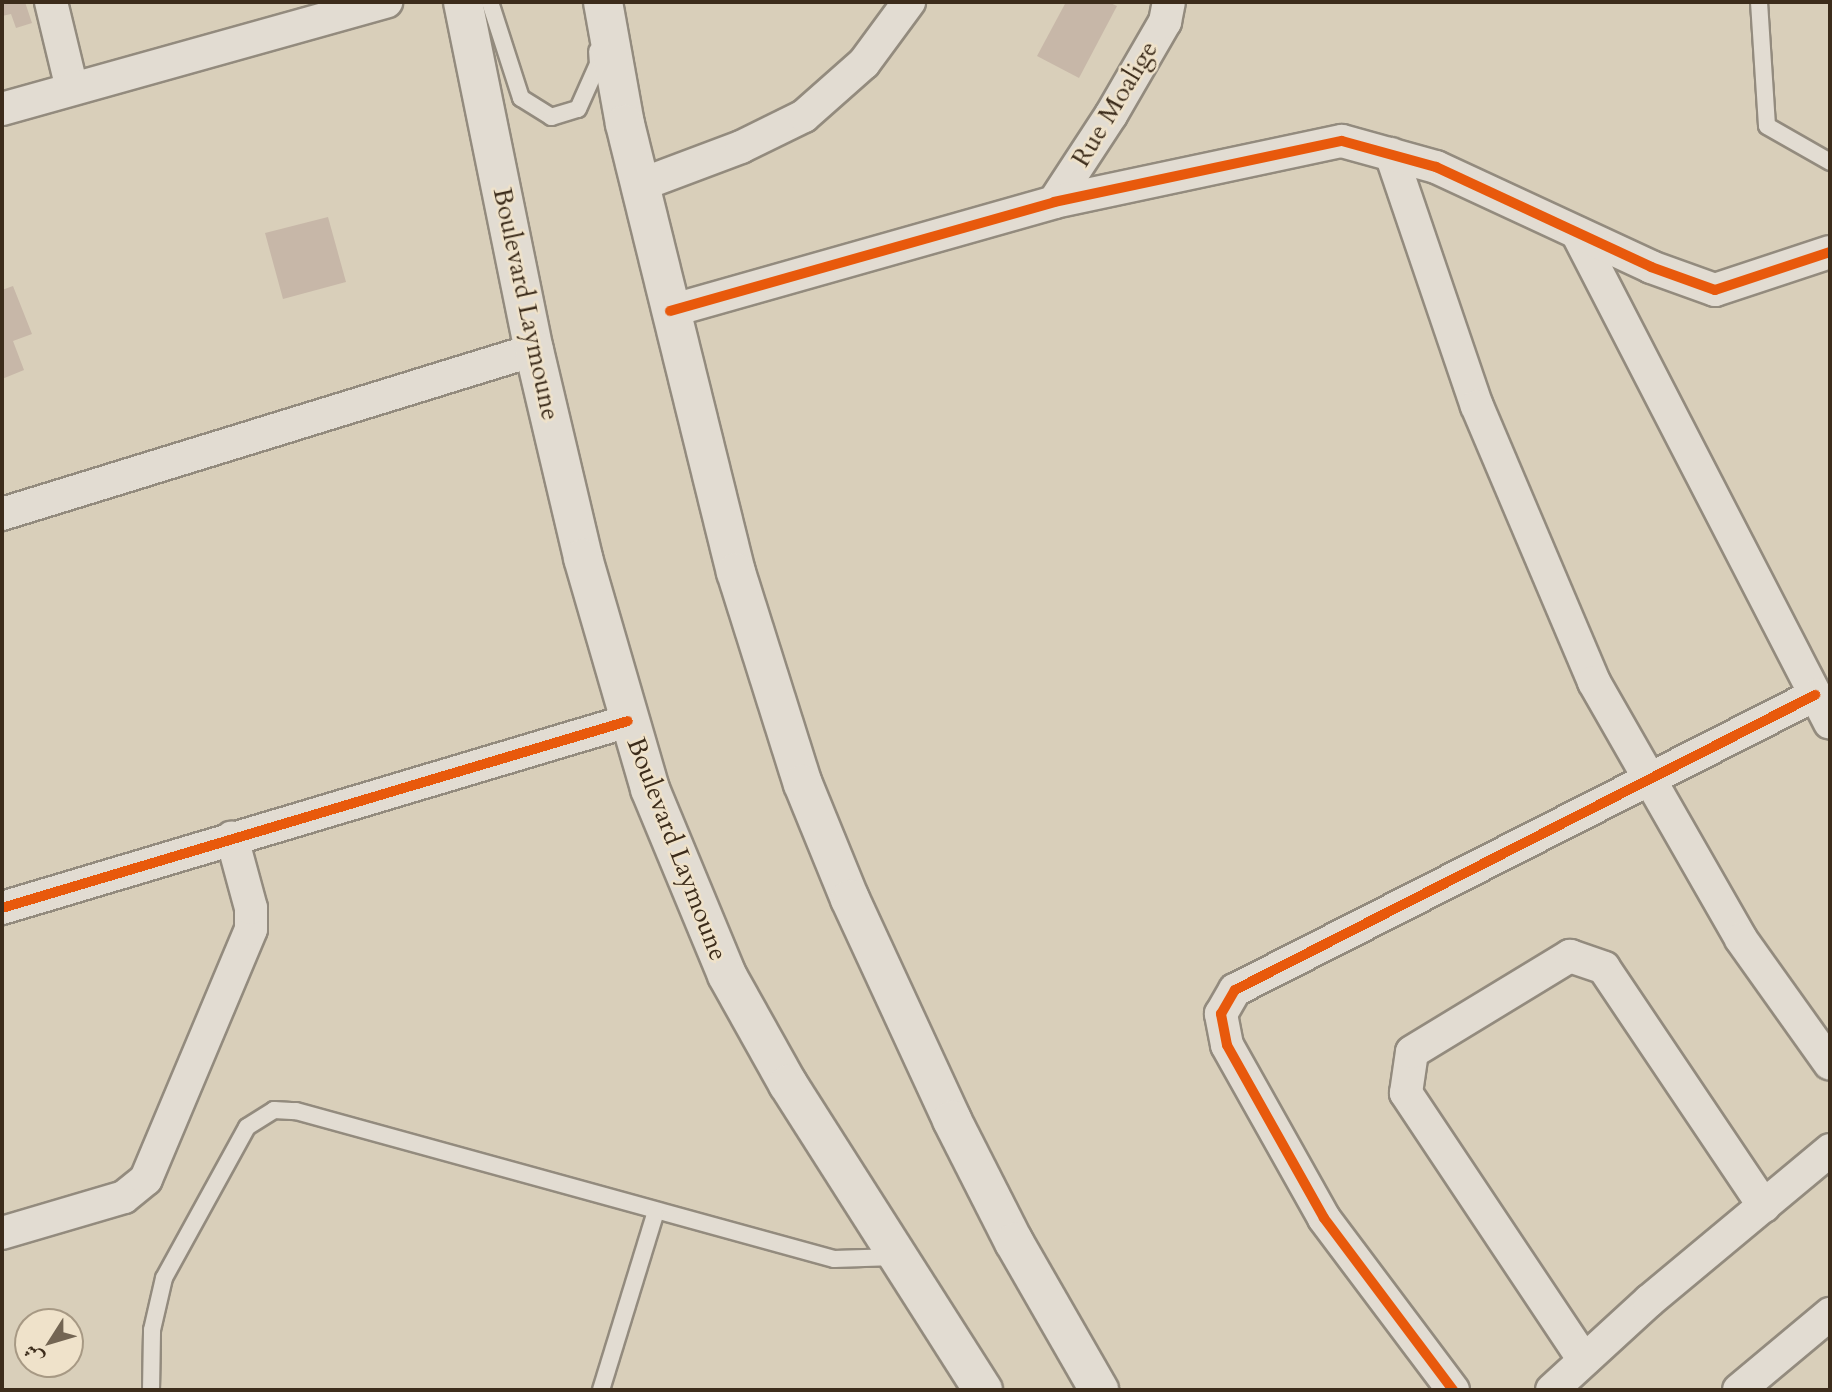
<!DOCTYPE html>
<meta charset="utf-8">
<style>
body{margin:0}
#map{position:relative;width:1832px;height:1392px;overflow:hidden;background:#d9cfba;font-family:Cardo,Amiri,serif}
div>[style]{position:absolute}
[style*='--x']{left:calc(var(--x)*1px);top:calc(var(--y)*1px);width:calc(var(--w)*1px);rotate:calc(var(--a)*1deg)}
.building>*{inset:0;background:#c7b7a8}
.roads{filter:drop-shadow(2px 0 #938b7e) drop-shadow(-2px 0 #938b7e) drop-shadow(0 2px #938b7e) drop-shadow(0 -2px #938b7e)}
.service>*{height:16px;margin:-8px;padding:0 8px;transform-origin:8px;border-radius:8px;background:#e2dcd2}
.minor>*{height:32px;margin:-16px;padding:0 16px;transform-origin:16px;border-radius:16px;background:#e2dcd2}
.secondary>*{height:38px;margin:-19px;padding:0 19px;transform-origin:19px;border-radius:19px;background:#e2dcd2}
.cycleway>*{height:10px;margin:-5px;padding:0 5px;transform-origin:5px;border-radius:5px;background:#e8590c}
span{translate:-50% -50%;white-space:nowrap;text-align:center;line-height:1.15;-webkit-text-stroke:5px #efe2ca;paint-order:stroke}
.street-label{font-size:26px;color:#3c2c1b}
.frame{position:absolute;inset:0;border:4px solid #3c2c1b;pointer-events:none}
.north{position:absolute;left:14px;top:1308px;width:70px;height:70px;box-sizing:border-box;background:#efe2ca;border:2px solid #a79984;border-radius:50%;rotate:233deg;font-size:19px;font-weight:700;line-height:28px;text-align:center;color:#3c2c1b}
.north::after{content:'';display:block;margin:auto;width:24px;height:32px;background:#736553;clip-path:polygon(50% 0,100% 100%,50% 72%,0 100%)}
</style>
<div id="map">
<div class="building">
<i style="clip-path:polygon(2px 2px,25px 2px,32px 23px,16px 28px,11px 14px,2px 16px)"></i>
<i style="clip-path:polygon(1066px 2px,1108px 2px,1117px 6px,1079px 78px,1037px 56px)"></i>
<i style="clip-path:polygon(328px 217px,346px 282px,283px 299px,265px 233px)"></i>
<i style="clip-path:polygon(13px 286px,32px 334px,13px 341px,24px 370px,2px 379px,2px 290px)"></i>
</div>
<div class="roads">
<div class="service">
<i style="--x:490;--y:2;--w:101;--a:72.1"></i>
<i style="--x:521;--y:98;--w:36;--a:32"></i>
<i style="--x:551;--y:117;--w:28;--a:-17"></i>
<i style="--x:578;--y:109;--w:49;--a:-66"></i>
<i style="--x:598;--y:64;--w:13;--a:-94"></i>
<i style="--x:1759;--y:2;--w:124;--a:86.3"></i>
<i style="--x:1767;--y:126;--w:73;--a:29.7"></i>
<i style="--x:151;--y:1390;--w:60;--a:-89"></i>
<i style="--x:152;--y:1330;--w:53;--a:-77"></i>
<i style="--x:164;--y:1278;--w:172;--a:-61.2"></i>
<i style="--x:247;--y:1127;--w:32;--a:-32"></i>
<i style="--x:274;--y:1110;--w:22;--a:3"></i>
<i style="--x:296;--y:1111;--w:558;--a:15.38"></i>
<i style="--x:834;--y:1259;--w:61;--a:-1.9"></i>
<i style="--x:601;--y:1390;--w:187;--a:-72.9"></i>
</div>
<div class="minor">
<i style="--x:51;--y:2;--w:89;--a:76.4"></i>
<i style="--x:2;--y:109;--w:399;--a:-15.6"></i>
<i style="--x:1391;--y:154;--w:266;--a:71.2"></i>
<i style="--x:1477;--y:406;--w:300;--a:67"></i>
<i style="--x:1594;--y:682;--w:296;--a:60.2"></i>
<i style="--x:1741;--y:939;--w:153;--a:54.5"></i>
<i style="--x:640;--y:185;--w:108;--a:-20.6"></i>
<i style="--x:741;--y:147;--w:70;--a:-26.2"></i>
<i style="--x:804;--y:116;--w:80;--a:-41.5"></i>
<i style="--x:864;--y:63;--w:76;--a:-53.6"></i>
<i style="--x:1054;--y:202;--w:104;--a:-56.8"></i>
<i style="--x:1111;--y:115;--w:108;--a:-59.9"></i>
<i style="--x:1165;--y:22;--w:20;--a:-79"></i>
<i style="--x:1577;--y:233;--w:551;--a:62.69"></i>
<i style="--x:670;--y:311;--w:399;--a:-15.8"></i>
<i style="--x:1054;--y:202;--w:294;--a:-12"></i>
<i style="--x:1342;--y:141;--w:98;--a:15.5"></i>
<i style="--x:1436;--y:167;--w:237;--a:24.9"></i>
<i style="--x:1651;--y:267;--w:68;--a:19.8"></i>
<i style="--x:1715;--y:290;--w:121;--a:-18.3"></i>
<i style="--x:2;--y:514;--w:557;--a:-17.13"></i>
<i style="--x:2;--y:908;--w:653;--a:-16.63"></i>
<i style="--x:2;--y:1233;--w:127;--a:-16.4"></i>
<i style="--x:124;--y:1197;--w:28;--a:-39"></i>
<i style="--x:146;--y:1179;--w:271;--a:-67.2"></i>
<i style="--x:251;--y:929;--w:21;--a:-90"></i>
<i style="--x:251;--y:908;--w:73;--a:-105.2"></i>
<i style="--x:1584;--y:1360;--w:321;--a:-123.7"></i>
<i style="--x:1406;--y:1093;--w:41;--a:-81.7"></i>
<i style="--x:1412;--y:1052;--w:185;--a:-31.3"></i>
<i style="--x:1570;--y:956;--w:36;--a:19"></i>
<i style="--x:1604;--y:968;--w:287;--a:56.1"></i>
<i style="--x:1453;--y:1390;--w:215;--a:-126.9"></i>
<i style="--x:1324;--y:1218;--w:198;--a:-119.3"></i>
<i style="--x:1227;--y:1045;--w:32;--a:-101"></i>
<i style="--x:1221;--y:1014;--w:28;--a:-60"></i>
<i style="--x:1235;--y:990;--w:651;--a:-26.96"></i>
<i style="--x:1552;--y:1390;--w:132;--a:-42.5"></i>
<i style="--x:1649;--y:1301;--w:236;--a:-39.8"></i>
<i style="--x:1739;--y:1390;--w:119;--a:-39.9"></i>
</div>
<div class="secondary">
<i style="--x:463;--y:2;--w:355;--a:78.5"></i>
<i style="--x:534;--y:350;--w:214;--a:76.7"></i>
<i style="--x:583;--y:558;--w:241;--a:73.8"></i>
<i style="--x:650;--y:789;--w:201;--a:67.5"></i>
<i style="--x:727;--y:975;--w:125;--a:60.8"></i>
<i style="--x:788;--y:1084;--w:363;--a:57.5"></i>
<i style="--x:603;--y:2;--w:124;--a:79.8"></i>
<i style="--x:625;--y:124;--w:462;--a:76.1"></i>
<i style="--x:736;--y:572;--w:222;--a:72.5"></i>
<i style="--x:803;--y:784;--w:124;--a:67.8"></i>
<i style="--x:850;--y:899;--w:243;--a:65.2"></i>
<i style="--x:952;--y:1120;--w:137;--a:63.1"></i>
<i style="--x:1014;--y:1242;--w:171;--a:60.1"></i>
</div>
</div>
<div class="cycleway">
<i style="--x:670;--y:311;--w:399;--a:-15.8"></i>
<i style="--x:1054;--y:202;--w:294;--a:-12"></i>
<i style="--x:1342;--y:141;--w:98;--a:15.5"></i>
<i style="--x:1436;--y:167;--w:237;--a:24.9"></i>
<i style="--x:1651;--y:267;--w:68;--a:19.8"></i>
<i style="--x:1715;--y:290;--w:121;--a:-18.3"></i>
<i style="--x:2;--y:908;--w:653;--a:-16.63"></i>
<i style="--x:1453;--y:1390;--w:215;--a:-126.9"></i>
<i style="--x:1324;--y:1218;--w:198;--a:-119.3"></i>
<i style="--x:1227;--y:1045;--w:32;--a:-101"></i>
<i style="--x:1221;--y:1014;--w:28;--a:-60"></i>
<i style="--x:1235;--y:990;--w:651;--a:-26.96"></i>
</div>
<div class="street-label">
<span style="left:1115px;top:104px;rotate:-59deg">Rue Moalige</span>
<span style="left:526px;top:304px;rotate:78deg">Boulevard Laymoune</span>
<span style="left:677px;top:849px;rotate:69deg">Boulevard Laymoune</span>
</div>
<div class="frame"></div>
<div class="north">ش</div>
</div>
